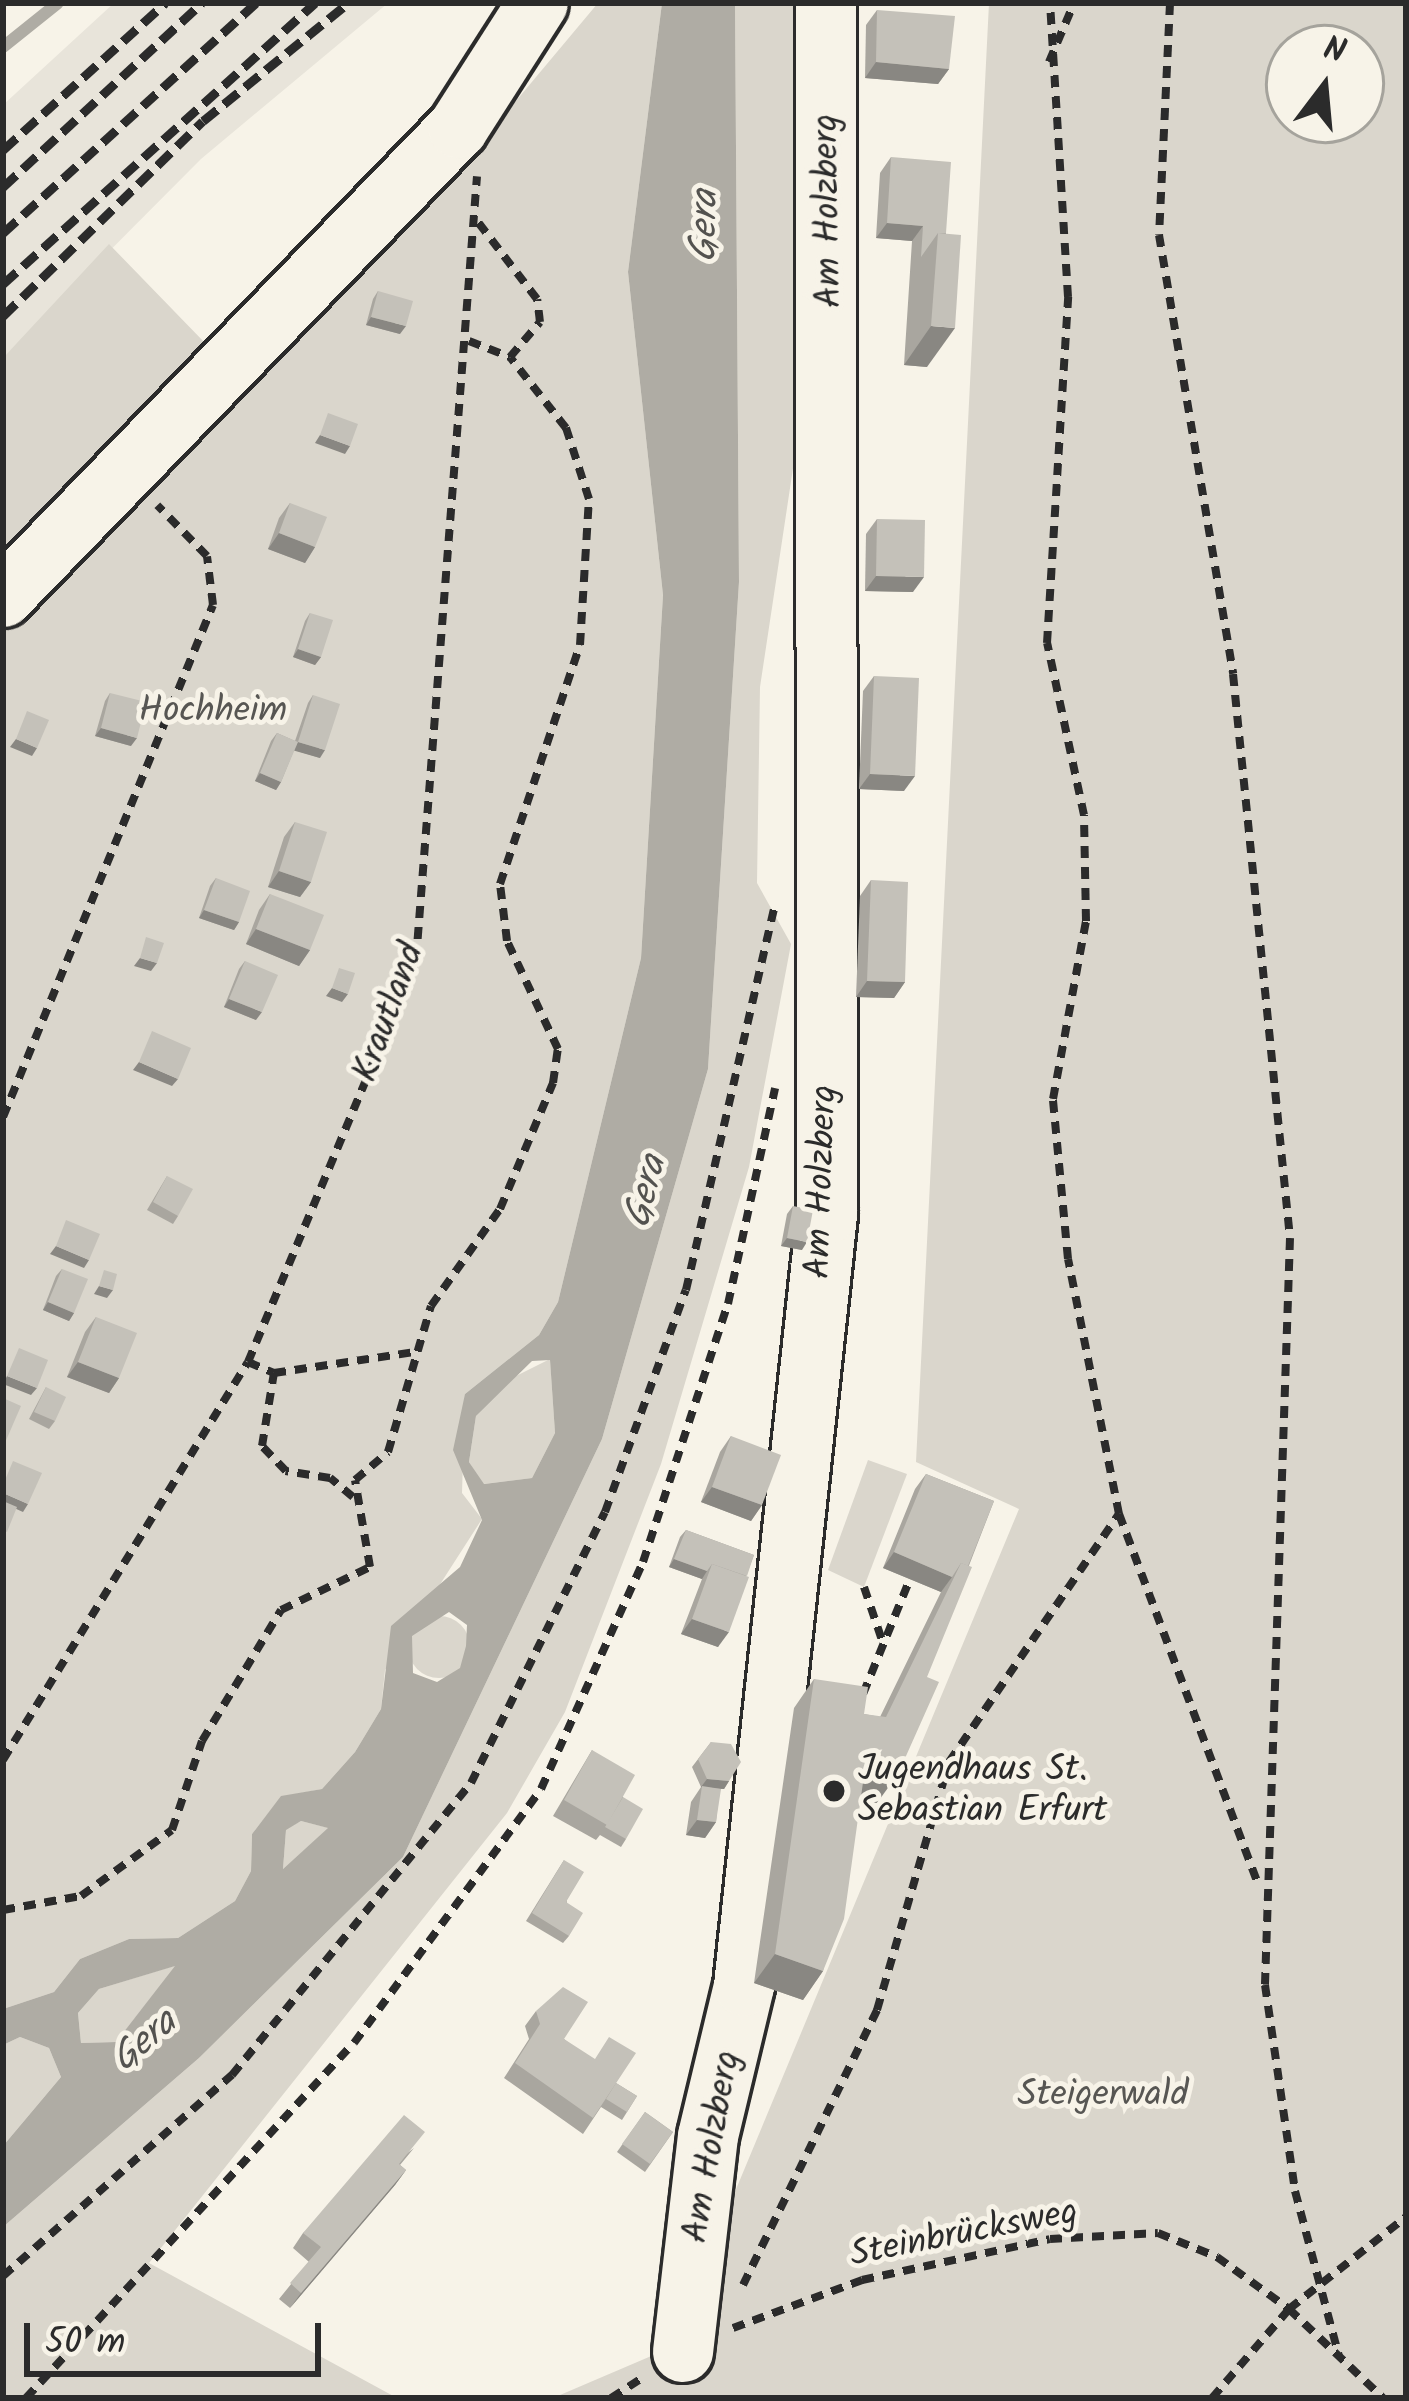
<!DOCTYPE html>
<meta charset="utf-8">
<style>
body{margin:0}
#map{position:relative;width:1409px;height:2401px;overflow:hidden;background:#f7f3e8;font-family:Kalam,sans-serif}
div>[style]{position:absolute}
[style*='--x']{left:calc(var(--x)*1px);top:calc(var(--y)*1px);width:calc(var(--w)*1px);rotate:calc(var(--a)*1deg)}
.built>*{inset:0;background:#e8e4da}
.green>*{inset:0;background:#dad6cc}
.round{border-radius:50%}
.water>*{inset:0;background:#afaca4}
.stream>*{height:12px;margin:-6px;padding:0 6px;transform-origin:6px;border-radius:6px;background:#afaca4}
.path>*{height:8px;margin-top:-4px;transform-origin:0;background:repeating-linear-gradient(90deg,#2b2b2b 0 12px,transparent 0 21px)}
.roads{filter:drop-shadow(3px 0 #2b2b2b) drop-shadow(-3px 0 #2b2b2b) drop-shadow(0 3px #2b2b2b) drop-shadow(0 -3px #2b2b2b)}
.minor>*{height:60px;margin:-30px;padding:0 30px;transform-origin:30px;border-radius:30px;background:#f7f3e8}
.rail>*{height:9px;margin-top:-4.5px;transform-origin:0;background:repeating-linear-gradient(90deg,#2b2b2b 0 18px,transparent 0 27px)}
.wall>*{inset:0;background:#a9a69f}
.shaded-wall>*{inset:0;background:#898782}
.building>*{inset:0;background:#c4c1b9}
.dots>*{width:33px;height:33px;translate:-50% -50%;box-sizing:border-box;border:6px solid #f7f3e8;border-radius:50%}
span{translate:-50% -50%;white-space:nowrap;text-align:center;line-height:1.15;-webkit-text-stroke:10px #f7f3e8;paint-order:stroke}
.street-label{font-size:36px;color:#2b2b2b}
.park-label{font-size:36px;color:#575653}
.poi-label{font-size:36px;color:#2b2b2b}
.left{translate:0 -50%;text-align:left}
.water-label{font-size:39px;color:#53524f;font-style:italic}
.frame{position:absolute;inset:0;border:6px solid #2b2b2b;pointer-events:none}
.north{position:absolute;left:1265px;top:24px;width:120px;height:120px;box-sizing:border-box;background:#f7f3e8;border:3px solid #a5a39c;border-radius:50%;rotate:16deg;font-size:33px;font-weight:700;line-height:48px;text-align:center;color:#2b2b2b}
.north::after{content:'';display:block;margin:auto;width:42px;height:54px;background:#2b2b2b;clip-path:polygon(50% 0,100% 100%,50% 72%,0 100%)}
.scale{position:absolute;left:24px;top:2323px;width:297px;height:54px;box-sizing:border-box;border:6px solid #2b2b2b;border-top:0;padding-left:15px;font-size:36px;line-height:42px;white-space:nowrap;color:#2b2b2b;-webkit-text-stroke:9px #f7f3e8;paint-order:stroke}
</style>
<div id="map">
<div class="built">
<i style="clip-path:polygon(114px 3px,388px 3px,201px 159px,3px 358px,3px 105px)"></i>
</div>
<div class="green">
<i style="clip-path:polygon(598px 3px,662px 3px,628px 272px,663px 595px,641px 958px,558px 1302px,539px 1335px,465px 1394px,462px 1493px,482px 1519px,385px 1670px,381px 1709px,355px 1752px,322px 1789px,281px 1797px,252px 1834px,251px 1871px,235px 1901px,178px 1938px,129px 1939px,80px 1959px,54px 1992px,3px 2009px,3px 358px,109px 244px,238px 377px,465px 162px)"></i>
<i style="clip-path:polygon(735px 3px,802px 3px,808px 369px,760px 687px,757px 883px,791px 944px,749px 1167px,661px 1464px,565px 1712px,507px 1813px,149px 2263px,397px 2398px,3px 2398px,3px 2227px,199px 2058px,403px 1857px,602px 1439px,708px 1069px,739px 582px)"></i>
<i style="clip-path:polygon(evenodd,989px 3px,1406px 3px,1406px 2398px,553px 2398px,670px 2348px,1019px 1509px,916px 1462px,989px 3px,1289px 48px,1361px 48px,1361px 120px,1289px 120px,1289px 48px)"></i>
<i style="clip-path:polygon(550px 1359px,555px 1433px,532px 1478px,483px 1484px,469px 1462px,476px 1416px,506px 1381px)"></i>
<i style="clip-path:polygon(868px 1460px,907px 1474px,864px 1587px,828px 1570px)"></i>
<i class="round" style="left:408px;top:1616px;width:62px;height:62px"></i>
<i style="clip-path:polygon(301px 1821px,329px 1828px,283px 1869px,286px 1829px)"></i>
<i style="clip-path:polygon(177px 1965px,116px 2042px,81px 2043px,78px 2013px,99px 1989px)"></i>
<i style="clip-path:polygon(20px 2037px,49px 2048px,61px 2077px,3px 2146px,3px 2045px)"></i>
</div>
<div class="water">
<i style="clip-path:polygon(evenodd,662px 3px,735px 3px,739px 582px,708px 1069px,602px 1439px,403px 1857px,199px 2058px,3px 2227px,3px 2146px,61px 2077px,49px 2048px,20px 2037px,3px 2045px,3px 2009px,54px 1992px,80px 1959px,129px 1939px,178px 1938px,235px 1901px,251px 1871px,252px 1834px,281px 1796px,322px 1789px,355px 1752px,381px 1709px,391px 1626px,460px 1567px,482px 1520px,453px 1450px,465px 1394px,539px 1335px,558px 1302px,641px 958px,663px 595px,628px 272px,662px 3px,550px 1360px,555px 1433px,532px 1478px,484px 1484px,469px 1462px,476px 1416px,532px 1361px,550px 1360px,662px 3px,449px 1612px,467px 1625px,466px 1646px,460px 1668px,437px 1682px,413px 1673px,412px 1636px,449px 1612px,662px 3px,301px 1821px,328px 1828px,283px 1869px,286px 1830px,301px 1821px,662px 3px,175px 1966px,116px 2042px,81px 2043px,78px 2013px,99px 1989px,175px 1966px)"></i>
</div>
<div class="stream">
<i style="--x:3;--y:47;--w:70;--a:-38.7"></i>
</div>
<div class="path">
<i style="--x:1170;--y:3;--w:232;--a:92.7"></i>
<i style="--x:1159;--y:235;--w:445;--a:80.4"></i>
<i style="--x:1233;--y:674;--w:567;--a:84.23"></i>
<i style="--x:1290;--y:1238;--w:747;--a:91.92"></i>
<i style="--x:1265;--y:1985;--w:208;--a:81.7"></i>
<i style="--x:1295;--y:2191;--w:171;--a:75.1"></i>
<i style="--x:1049;--y:62;--w:64;--a:-67"></i>
<i style="--x:469;--y:341;--w:44;--a:21.3"></i>
<i style="--x:3;--y:1117;--w:553;--a:-67.7"></i>
<i style="--x:213;--y:605;--w:49;--a:-97"></i>
<i style="--x:207;--y:556;--w:71;--a:-134.4"></i>
<i style="--x:248;--y:1362;--w:28;--a:23"></i>
<i style="--x:353;--y:1497;--w:30;--a:-140"></i>
<i style="--x:330;--y:1478;--w:45;--a:-171"></i>
<i style="--x:286;--y:1471;--w:35;--a:-134"></i>
<i style="--x:262;--y:1446;--w:74;--a:-80.7"></i>
<i style="--x:274;--y:1373;--w:143;--a:-8.5"></i>
<i style="--x:1119;--y:1514;--w:398;--a:69.4"></i>
<i style="--x:864;--y:1587;--w:62;--a:71.3"></i>
<i style="--x:863;--y:1694;--w:124;--a:-67.8"></i>
<i style="--x:3;--y:1760;--w:467;--a:-58.4"></i>
<i style="--x:248;--y:1362;--w:436;--a:-67.3"></i>
<i style="--x:416;--y:960;--w:786;--a:-85.55"></i>
<i style="--x:3;--y:1910;--w:79;--a:-10.2"></i>
<i style="--x:81;--y:1896;--w:112;--a:-36"></i>
<i style="--x:172;--y:1830;--w:94;--a:-71.4"></i>
<i style="--x:202;--y:1741;--w:153;--a:-58.9"></i>
<i style="--x:281;--y:1610;--w:99;--a:-25.8"></i>
<i style="--x:370;--y:1567;--w:88;--a:-99.8"></i>
<i style="--x:355;--y:1480;--w:43;--a:-40.3"></i>
<i style="--x:388;--y:1452;--w:152;--a:-73.6"></i>
<i style="--x:431;--y:1306;--w:119;--a:-54.6"></i>
<i style="--x:500;--y:1209;--w:137;--a:-67.2"></i>
<i style="--x:553;--y:1083;--w:34;--a:-82"></i>
<i style="--x:558;--y:1049;--w:119;--a:-115.3"></i>
<i style="--x:507;--y:941;--w:57;--a:-97"></i>
<i style="--x:500;--y:884;--w:252;--a:-71.5"></i>
<i style="--x:580;--y:645;--w:146;--a:-86.5"></i>
<i style="--x:589;--y:499;--w:75;--a:-107.9"></i>
<i style="--x:566;--y:428;--w:90;--a:-128.3"></i>
<i style="--x:510;--y:357;--w:46;--a:-49.4"></i>
<i style="--x:540;--y:322;--w:23;--a:-97"></i>
<i style="--x:537;--y:299;--w:97;--a:-127.5"></i>
<i style="--x:3;--y:2276;--w:305;--a:-41.3"></i>
<i style="--x:232;--y:2075;--w:377;--a:-50.7"></i>
<i style="--x:471;--y:1783;--w:302;--a:-63.7"></i>
<i style="--x:605;--y:1512;--w:236;--a:-70"></i>
<i style="--x:686;--y:1290;--w:397;--a:-77"></i>
<i style="--x:743;--y:2285;--w:306;--a:-64"></i>
<i style="--x:877;--y:2010;--w:258;--a:-73.8"></i>
<i style="--x:949;--y:1762;--w:301;--a:-55.6"></i>
<i style="--x:1119;--y:1514;--w:260;--a:-101.3"></i>
<i style="--x:1068;--y:1259;--w:161;--a:-95.4"></i>
<i style="--x:1053;--y:1099;--w:181;--a:-79.5"></i>
<i style="--x:1086;--y:921;--w:106;--a:-91.1"></i>
<i style="--x:1084;--y:815;--w:176;--a:-102.1"></i>
<i style="--x:1047;--y:643;--w:347;--a:-86.5"></i>
<i style="--x:1068;--y:297;--w:295;--a:-93.5"></i>
<i style="--x:733;--y:2328;--w:138;--a:-20.4"></i>
<i style="--x:862;--y:2280;--w:192;--a:-12.3"></i>
<i style="--x:1050;--y:2239;--w:108;--a:-3.2"></i>
<i style="--x:1158;--y:2233;--w:64;--a:22.1"></i>
<i style="--x:1217;--y:2257;--w:89;--a:35.8"></i>
<i style="--x:1289;--y:2309;--w:129;--a:43.4"></i>
<i style="--x:26;--y:2398;--w:483;--a:-47.3"></i>
<i style="--x:354;--y:2043;--w:315;--a:-53.6"></i>
<i style="--x:541;--y:1789;--w:249;--a:-65.8"></i>
<i style="--x:643;--y:1562;--w:272;--a:-71.8"></i>
<i style="--x:728;--y:1304;--w:221;--a:-77.7"></i>
<i style="--x:611;--y:2398;--w:40;--a:-32.9"></i>
<i style="--x:1212;--y:2398;--w:118;--a:-49.1"></i>
<i style="--x:1289;--y:2309;--w:149;--a:-38.2"></i>
</div>
<div class="roads">
<div class="minor">
<i style="--x:3;--y:597;--w:653;--a:-45.87"></i>
<i style="--x:458;--y:128;--w:148;--a:-57.4"></i>
<i style="--x:683;--y:2352;--w:217;--a:-83.4"></i>
<i style="--x:708;--y:2136;--w:154;--a:-76.5"></i>
<i style="--x:744;--y:1986;--w:776;--a:-83.86"></i>
<i style="--x:827;--y:1214;--w:1211;--a:-90.05"></i>
</div>
</div>
<div class="rail">
<i style="--x:3;--y:150;--w:219;--a:-42.2"></i>
<i style="--x:3;--y:187;--w:271;--a:-42.8"></i>
<i style="--x:3;--y:233;--w:342;--a:-42.3"></i>
<i style="--x:3;--y:284;--w:420;--a:-42"></i>
<i style="--x:3;--y:316;--w:279;--a:-44.3"></i>
<i style="--x:203;--y:121;--w:187;--a:-39.1"></i>
</div>
<div class="wall">
<i style="clip-path:polygon(877px 10px,949px 69px,938px 84px,865px 78px,866px 25px)"></i>
<i style="clip-path:polygon(891px 157px,946px 233px,927px 367px,904px 365px,912px 241px,876px 238px,880px 173px)"></i>
<i style="clip-path:polygon(378px 291px,400px 334px,366px 325px,373px 299px)"></i>
<i style="clip-path:polygon(290px 503px,315px 547px,305px 563px,268px 549px,279px 518px)"></i>
<i style="clip-path:polygon(877px 519px,913px 592px,865px 591px,866px 534px)"></i>
<i style="clip-path:polygon(310px 613px,321px 657px,315px 665px,293px 657px,305px 621px)"></i>
<i style="clip-path:polygon(874px 676px,904px 791px,859px 789px,863px 691px)"></i>
<i style="clip-path:polygon(110px 693px,131px 746px,95px 736px,105px 701px)"></i>
<i style="clip-path:polygon(313px 695px,320px 758px,294px 750px,281px 782px,276px 790px,255px 781px,271px 741px,277px 733px,295px 741px,308px 703px)"></i>
<i style="clip-path:polygon(295px 822px,311px 882px,300px 897px,268px 887px,284px 837px)"></i>
<i style="clip-path:polygon(216px 878px,239px 922px,234px 930px,199px 918px,210px 886px)"></i>
<i style="clip-path:polygon(871px 880px,905px 982px,894px 998px,856px 997px,860px 896px)"></i>
<i style="clip-path:polygon(270px 894px,310px 950px,299px 966px,246px 944px,259px 910px)"></i>
<i style="clip-path:polygon(245px 961px,256px 1020px,224px 1007px,239px 969px)"></i>
<i style="clip-path:polygon(167px 1176px,178px 1216px,173px 1224px,147px 1210px)"></i>
<i style="clip-path:polygon(793px 1206px,802px 1250px,781px 1246px,787px 1214px)"></i>
<i style="clip-path:polygon(62px 1269px,74px 1313px,69px 1321px,43px 1310px,56px 1276px)"></i>
<i style="clip-path:polygon(96px 1317px,119px 1378px,109px 1393px,67px 1377px,85px 1332px)"></i>
<i style="clip-path:polygon(46px 1387px,55px 1421px,49px 1429px,29px 1419px)"></i>
<i style="clip-path:polygon(731px 1436px,762px 1505px,751px 1521px,701px 1502px,720px 1452px)"></i>
<i style="clip-path:polygon(926px 1474px,994px 1501px,877px 1803px,860px 1800px,823px 1971px,803px 2000px,754px 1983px,794px 1708px,814px 1679px,864px 1714px,880px 1717px,941px 1592px,883px 1568px,915px 1489px)"></i>
<i style="clip-path:polygon(686px 1530px,754px 1555px,718px 1647px,681px 1634px,702px 1579px,669px 1567px,680px 1537px)"></i>
<i style="clip-path:polygon(711px 1742px,729px 1781px,724px 1789px,719px 1789px,716px 1822px,705px 1838px,686px 1835px,691px 1802px,701px 1787px,692px 1767px)"></i>
<i style="clip-path:polygon(592px 1750px,623px 1797px,626px 1839px,621px 1847px,600px 1835px,596px 1840px,553px 1816px)"></i>
<i style="clip-path:polygon(564px 1860px,569px 1936px,563px 1943px,526px 1921px)"></i>
<i style="clip-path:polygon(536px 2011px,564px 2039px,616px 2083px,637px 2096px,622px 2120px,601px 2107px,583px 2134px,504px 2078px,529px 2039px,525px 2026px)"></i>
<i style="clip-path:polygon(645px 2112px,673px 2132px,645px 2172px,617px 2152px)"></i>
<i style="clip-path:polygon(414px 2148px,400px 2165px,406px 2170px,395px 2185px,290px 2308px,279px 2299px,309px 2262px,293px 2248px,303px 2233px)"></i>
</div>
<div class="shaded-wall">
<i style="clip-path:polygon(876px 62px,949px 69px,938px 84px,865px 78px)"></i>
<i style="clip-path:polygon(887px 223px,923px 226px,912px 241px,876px 238px)"></i>
<i style="clip-path:polygon(371px 317px,406px 326px,400px 334px,366px 325px)"></i>
<i style="clip-path:polygon(931px 326px,955px 328px,927px 367px,904px 365px)"></i>
<i style="clip-path:polygon(320px 435px,350px 446px,345px 454px,315px 443px)"></i>
<i style="clip-path:polygon(279px 533px,315px 547px,305px 563px,268px 549px)"></i>
<i style="clip-path:polygon(876px 576px,924px 577px,913px 592px,865px 591px)"></i>
<i style="clip-path:polygon(298px 649px,321px 657px,315px 665px,293px 657px)"></i>
<i style="clip-path:polygon(101px 728px,137px 738px,131px 746px,95px 736px)"></i>
<i style="clip-path:polygon(16px 739px,37px 748px,32px 756px,10px 747px)"></i>
<i style="clip-path:polygon(298px 742px,325px 750px,320px 758px,292px 750px)"></i>
<i style="clip-path:polygon(260px 773px,281px 782px,276px 790px,255px 781px)"></i>
<i style="clip-path:polygon(870px 774px,915px 776px,904px 791px,859px 789px)"></i>
<i style="clip-path:polygon(279px 871px,311px 882px,300px 897px,268px 887px)"></i>
<i style="clip-path:polygon(204px 910px,239px 922px,234px 930px,199px 918px)"></i>
<i style="clip-path:polygon(256px 929px,310px 950px,299px 966px,246px 944px)"></i>
<i style="clip-path:polygon(140px 958px,157px 963px,151px 971px,134px 966px)"></i>
<i style="clip-path:polygon(867px 981px,905px 982px,894px 998px,856px 997px)"></i>
<i style="clip-path:polygon(332px 988px,348px 994px,342px 1002px,326px 996px)"></i>
<i style="clip-path:polygon(229px 999px,262px 1012px,256px 1020px,224px 1007px)"></i>
<i style="clip-path:polygon(139px 1062px,178px 1079px,172px 1086px,133px 1070px)"></i>
<i style="clip-path:polygon(787px 1238px,807px 1242px,802px 1250px,781px 1246px)"></i>
<i style="clip-path:polygon(56px 1246px,89px 1260px,84px 1268px,50px 1254px)"></i>
<i style="clip-path:polygon(99px 1286px,113px 1290px,107px 1298px,94px 1294px)"></i>
<i style="clip-path:polygon(48px 1302px,74px 1313px,69px 1321px,43px 1310px)"></i>
<i style="clip-path:polygon(78px 1362px,119px 1378px,109px 1393px,67px 1377px)"></i>
<i style="clip-path:polygon(7px 1376px,37px 1388px,31px 1395px,3px 1384px)"></i>
<i style="clip-path:polygon(712px 1487px,762px 1505px,751px 1521px,701px 1502px)"></i>
<i style="clip-path:polygon(3px 1493px,28px 1504px,23px 1512px,3px 1503px)"></i>
<i style="clip-path:polygon(894px 1552px,952px 1577px,941px 1592px,883px 1568px)"></i>
<i style="clip-path:polygon(674px 1559px,707px 1571px,702px 1579px,669px 1567px)"></i>
<i style="clip-path:polygon(692px 1619px,729px 1632px,718px 1647px,681px 1634px)"></i>
<i style="clip-path:polygon(865px 1768px,898px 1774px,877px 1803px,844px 1797px)"></i>
<i style="clip-path:polygon(707px 1779px,729px 1781px,724px 1789px,701px 1787px)"></i>
<i style="clip-path:polygon(697px 1820px,716px 1822px,705px 1838px,686px 1835px)"></i>
<i style="clip-path:polygon(775px 1954px,823px 1971px,803px 2000px,754px 1983px)"></i>
<i style="clip-path:polygon(406px 2170px,395px 2185px,290px 2308px,301px 2293px)"></i>
</div>
<div class="building">
<i style="clip-path:polygon(877px 10px,955px 16px,949px 69px,876px 62px)"></i>
<i style="clip-path:polygon(891px 157px,951px 162px,946px 233px,938px 233px,921px 257px,923px 226px,887px 223px)"></i>
<i style="clip-path:polygon(938px 233px,961px 235px,955px 328px,931px 326px)"></i>
<i style="clip-path:polygon(378px 291px,413px 301px,406px 326px,371px 317px)"></i>
<i style="clip-path:polygon(328px 413px,358px 424px,350px 446px,320px 435px)"></i>
<i style="clip-path:polygon(290px 503px,327px 517px,315px 547px,279px 533px)"></i>
<i style="clip-path:polygon(877px 519px,925px 520px,924px 577px,876px 576px)"></i>
<i style="clip-path:polygon(310px 613px,333px 620px,321px 657px,298px 649px)"></i>
<i style="clip-path:polygon(874px 676px,919px 678px,915px 776px,870px 774px)"></i>
<i style="clip-path:polygon(110px 693px,146px 702px,137px 738px,101px 728px)"></i>
<i style="clip-path:polygon(313px 695px,340px 704px,325px 750px,298px 742px)"></i>
<i style="clip-path:polygon(27px 711px,49px 720px,37px 748px,16px 739px)"></i>
<i style="clip-path:polygon(277px 733px,298px 742px,281px 782px,260px 773px)"></i>
<i style="clip-path:polygon(295px 822px,327px 832px,311px 882px,279px 871px)"></i>
<i style="clip-path:polygon(216px 878px,250px 891px,239px 922px,204px 910px)"></i>
<i style="clip-path:polygon(871px 880px,908px 882px,905px 982px,867px 981px)"></i>
<i style="clip-path:polygon(270px 894px,324px 915px,310px 950px,256px 929px)"></i>
<i style="clip-path:polygon(146px 937px,164px 943px,157px 963px,140px 958px)"></i>
<i style="clip-path:polygon(245px 961px,278px 975px,262px 1012px,229px 999px)"></i>
<i style="clip-path:polygon(339px 968px,355px 973px,348px 994px,332px 988px)"></i>
<i style="clip-path:polygon(152px 1031px,191px 1048px,178px 1079px,139px 1062px)"></i>
<i style="clip-path:polygon(167px 1176px,193px 1189px,178px 1216px,153px 1202px)"></i>
<i style="clip-path:polygon(793px 1206px,813px 1210px,807px 1242px,787px 1238px)"></i>
<i style="clip-path:polygon(66px 1220px,100px 1234px,89px 1260px,56px 1246px)"></i>
<i style="clip-path:polygon(62px 1269px,88px 1279px,74px 1313px,48px 1302px)"></i>
<i style="clip-path:polygon(104px 1270px,117px 1274px,113px 1290px,99px 1286px)"></i>
<i style="clip-path:polygon(96px 1317px,137px 1333px,119px 1378px,78px 1362px)"></i>
<i style="clip-path:polygon(19px 1348px,48px 1360px,37px 1388px,7px 1376px)"></i>
<i style="clip-path:polygon(46px 1387px,66px 1397px,55px 1421px,34px 1412px)"></i>
<i style="clip-path:polygon(3px 1398px,21px 1406px,4px 1445px,3px 1444px)"></i>
<i style="clip-path:polygon(731px 1436px,781px 1455px,762px 1505px,712px 1487px)"></i>
<i style="clip-path:polygon(13px 1461px,42px 1473px,28px 1504px,3px 1493px,3px 1485px)"></i>
<i style="clip-path:polygon(926px 1474px,994px 1501px,968px 1566px,961px 1563px,952px 1577px,894px 1552px)"></i>
<i style="clip-path:polygon(3px 1501px,17px 1507px,7px 1532px,3px 1530px)"></i>
<i style="clip-path:polygon(686px 1530px,754px 1555px,747px 1576px,712px 1564px,707px 1571px,674px 1559px)"></i>
<i style="clip-path:polygon(961px 1563px,972px 1567px,927px 1677px,939px 1682px,898px 1774px,865px 1768px,844px 1919px,823px 1971px,775px 1954px,814px 1679px,868px 1687px,864px 1714px,886px 1717px)"></i>
<i style="clip-path:polygon(712px 1564px,749px 1577px,729px 1632px,692px 1619px)"></i>
<i style="clip-path:polygon(711px 1742px,731px 1744px,741px 1762px,729px 1781px,707px 1779px,698px 1759px)"></i>
<i style="clip-path:polygon(592px 1750px,635px 1775px,607px 1825px,564px 1800px)"></i>
<i style="clip-path:polygon(702px 1786px,721px 1789px,716px 1822px,697px 1820px)"></i>
<i style="clip-path:polygon(623px 1797px,643px 1809px,626px 1839px,605px 1827px)"></i>
<i style="clip-path:polygon(564px 1860px,584px 1872px,566px 1902px,583px 1913px,569px 1936px,532px 1913px)"></i>
<i style="clip-path:polygon(563px 1987px,588px 2002px,564px 2039px,595px 2059px,609px 2037px,636px 2053px,593px 2118px,515px 2063px,540px 2024px,536px 2011px)"></i>
<i style="clip-path:polygon(616px 2083px,637px 2096px,627px 2112px,606px 2099px)"></i>
<i style="clip-path:polygon(645px 2112px,673px 2132px,650px 2164px,622px 2144px)"></i>
<i style="clip-path:polygon(404px 2115px,425px 2132px,399px 2164px,406px 2170px,301px 2293px,290px 2283px,321px 2247px,303px 2233px)"></i>
</div>
<div class="dots">
<i style="left:834px;top:1791px;background:#2b2b2b"></i>
</div>
<div class="street-label">
<span style="left:829px;top:211px;rotate:-91deg">Am Holzberg</span>
<span style="left:390px;top:1013px;rotate:-70deg">Krautland</span>
<span style="left:822px;top:1182px;rotate:-88deg">Am Holzberg</span>
<span style="left:713px;top:2147px;rotate:-80deg">Am Holzberg</span>
<span style="left:964px;top:2234px;rotate:-11deg">Steinbrücksweg</span>
</div>
<div class="park-label">
<span style="left:213px;top:712px">Hochheim</span>
<span style="left:1103px;top:2096px">Steigerwald</span>
</div>
<div class="poi-label">
<span class="left" style="left:858px;top:1791px">Jugendhaus St.<br>Sebastian Erfurt</span>
</div>
<div class="water-label">
<span style="left:706px;top:226px;rotate:-89deg">Gera</span>
<span style="left:647px;top:1192px;rotate:-76deg">Gera</span>
<span style="left:145px;top:2042px;rotate:-41deg">Gera</span>
</div>
<div class="frame"></div>
<div class="north">N</div>
<div class="scale">50 m</div>
</div>
